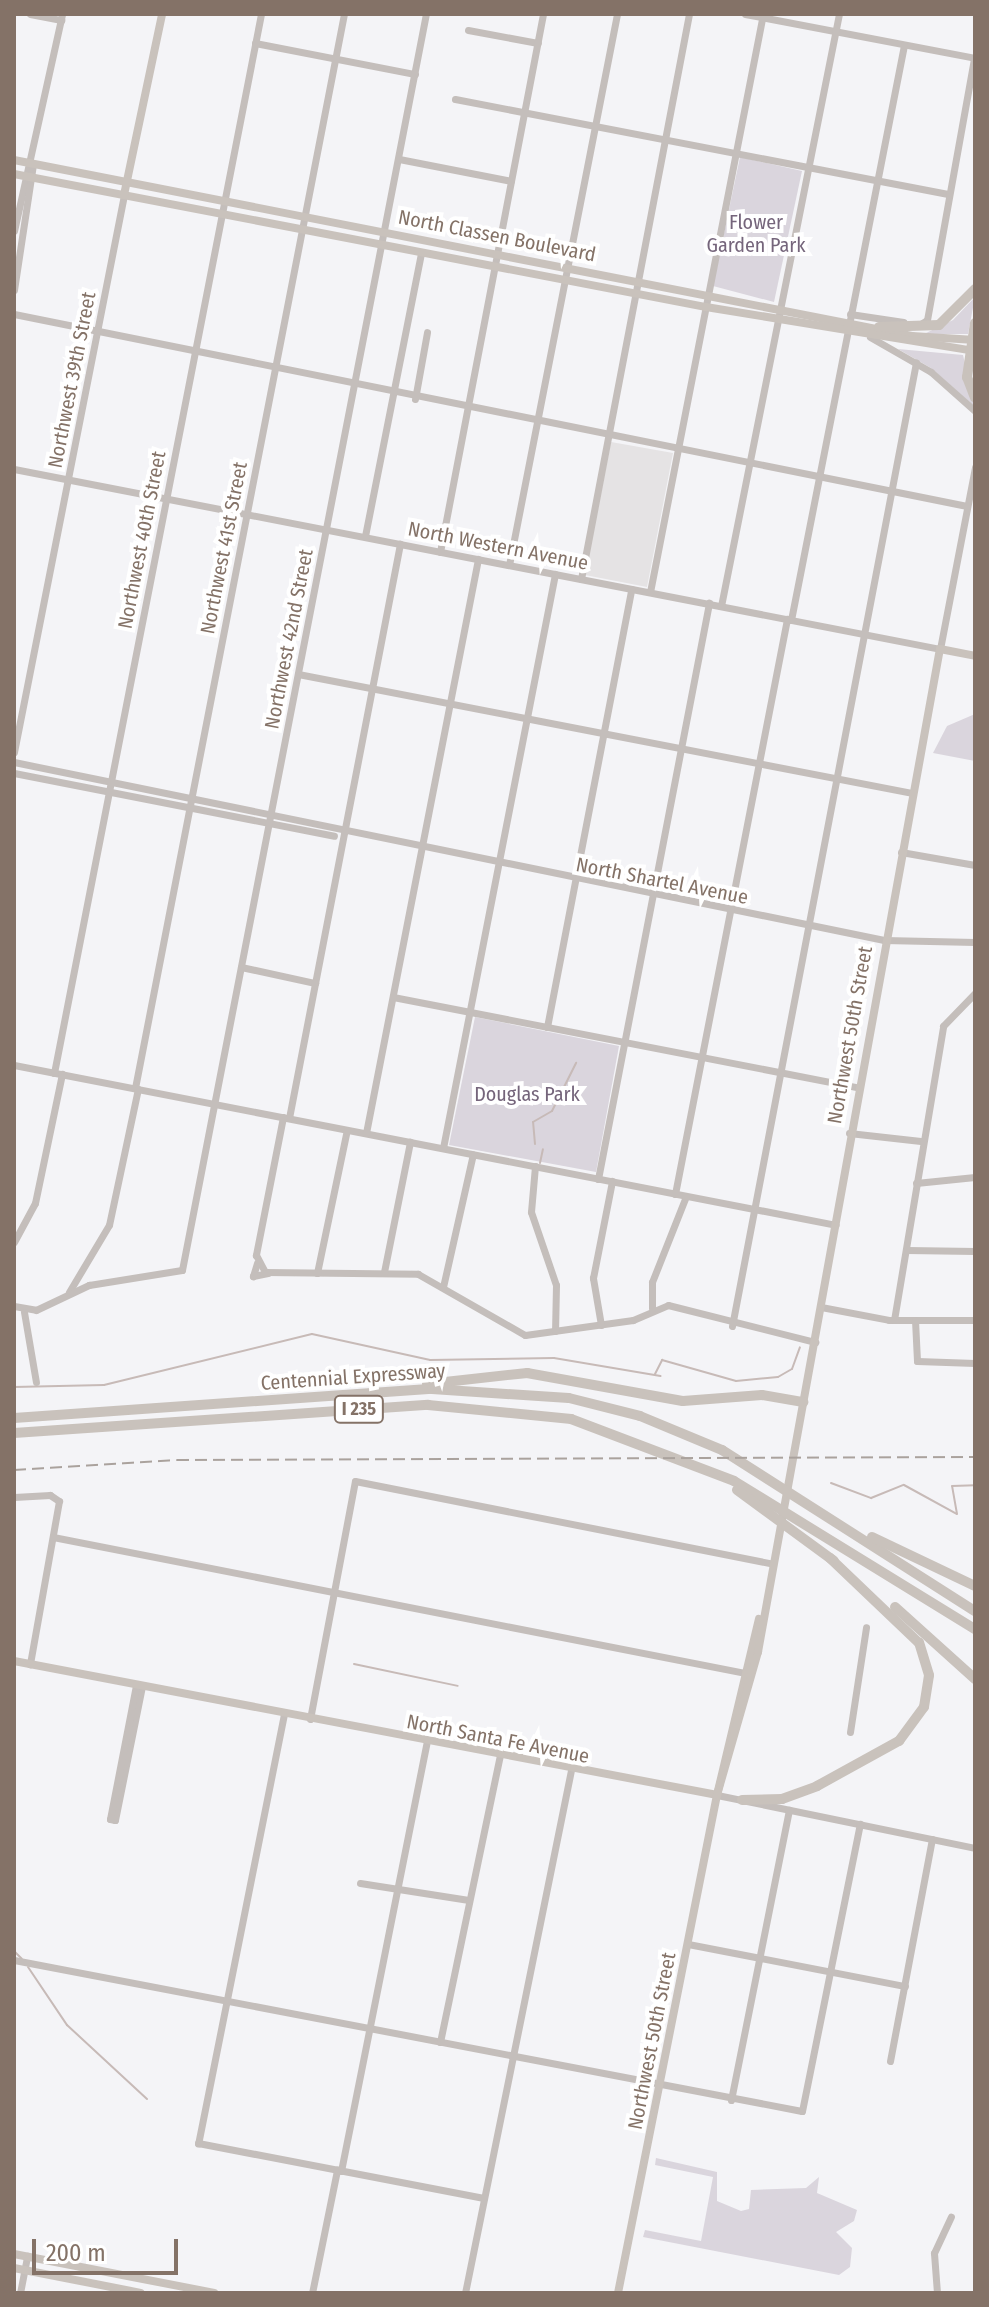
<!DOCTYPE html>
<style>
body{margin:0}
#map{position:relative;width:989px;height:2307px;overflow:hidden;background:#f4f4f7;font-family:"Fira Sans Condensed",sans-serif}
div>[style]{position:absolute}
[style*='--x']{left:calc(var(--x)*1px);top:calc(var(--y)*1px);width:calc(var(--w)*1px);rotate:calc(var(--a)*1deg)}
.built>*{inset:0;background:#e5e3e4}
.green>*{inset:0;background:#dad5dd}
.stream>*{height:2px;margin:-1px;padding:0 1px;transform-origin:1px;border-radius:1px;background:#c7bab7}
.minor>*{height:7px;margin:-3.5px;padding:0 3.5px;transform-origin:3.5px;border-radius:3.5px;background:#c4bebb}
.major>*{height:8px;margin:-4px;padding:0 4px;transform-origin:4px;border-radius:4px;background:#c9c2bc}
.highway>*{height:10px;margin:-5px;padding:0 5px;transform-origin:5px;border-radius:5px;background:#c9c2bc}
.rail>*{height:2px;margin-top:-1px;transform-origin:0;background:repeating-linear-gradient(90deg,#aaa29d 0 12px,transparent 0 18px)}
span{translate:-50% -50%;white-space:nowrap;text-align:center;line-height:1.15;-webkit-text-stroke:8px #fff;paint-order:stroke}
.shield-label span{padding:2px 6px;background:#fff;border:2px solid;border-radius:6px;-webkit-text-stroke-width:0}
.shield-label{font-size:18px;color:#847267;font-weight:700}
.park-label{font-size:20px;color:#75657b}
.street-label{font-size:20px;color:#847267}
.frame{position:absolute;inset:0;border:16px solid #847267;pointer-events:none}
.scale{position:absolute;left:32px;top:2239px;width:146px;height:36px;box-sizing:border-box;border:4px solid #847267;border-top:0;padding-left:10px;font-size:24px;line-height:28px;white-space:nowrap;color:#847267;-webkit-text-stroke:6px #fff;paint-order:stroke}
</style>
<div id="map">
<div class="built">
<i style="clip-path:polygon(611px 442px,673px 453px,647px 587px,585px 575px)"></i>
</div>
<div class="green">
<i style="clip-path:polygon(740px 157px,802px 171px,774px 302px,713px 286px)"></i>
<i style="clip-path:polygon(975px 297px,968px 334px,924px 334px,953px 320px)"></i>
<i style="clip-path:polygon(898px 349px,963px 355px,975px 407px,931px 368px)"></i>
<i style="clip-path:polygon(975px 714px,975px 761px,933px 753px,947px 726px)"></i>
<i style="clip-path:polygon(475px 1017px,619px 1046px,596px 1172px,449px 1145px)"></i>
<i style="clip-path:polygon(656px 2158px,717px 2172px,717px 2201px,741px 2211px,749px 2209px,751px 2190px,806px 2188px,819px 2177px,817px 2193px,857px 2210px,854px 2221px,836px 2232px,852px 2248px,850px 2267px,839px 2275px,643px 2237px,645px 2230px,701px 2241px,713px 2177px,655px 2165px)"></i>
</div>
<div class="stream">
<i style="--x:535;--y:1144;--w:22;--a:-95"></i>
<i style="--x:533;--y:1122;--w:22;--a:-30"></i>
<i style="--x:552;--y:1111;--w:54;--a:-63.4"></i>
<i style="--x:540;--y:1163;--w:14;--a:-78"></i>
<i style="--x:655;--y:1374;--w:16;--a:-63"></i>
<i style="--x:662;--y:1360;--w:77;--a:15.8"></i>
<i style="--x:736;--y:1381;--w:42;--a:-5.4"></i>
<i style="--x:778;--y:1377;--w:16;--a:-30"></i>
<i style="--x:792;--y:1369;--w:23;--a:-70"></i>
<i style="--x:14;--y:1387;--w:90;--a:-1.3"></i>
<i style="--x:104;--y:1385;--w:214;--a:-13.8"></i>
<i style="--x:312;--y:1334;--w:121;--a:12.4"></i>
<i style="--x:430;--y:1360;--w:124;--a:-0.9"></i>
<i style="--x:554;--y:1358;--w:108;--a:9.6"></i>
<i style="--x:831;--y:1483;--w:43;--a:20.6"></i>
<i style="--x:871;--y:1498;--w:35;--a:-22"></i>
<i style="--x:904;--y:1485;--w:60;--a:28.7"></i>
<i style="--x:957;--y:1514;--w:28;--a:-100"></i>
<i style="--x:952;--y:1486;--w:23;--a:-2"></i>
<i style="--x:354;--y:1664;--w:106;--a:11.9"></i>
<i style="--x:14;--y:1951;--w:11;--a:45"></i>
<i style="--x:28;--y:1967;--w:70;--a:56.1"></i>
<i style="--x:67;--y:2025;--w:109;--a:42.8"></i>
</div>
<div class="minor">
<i style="--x:30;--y:14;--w:32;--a:11"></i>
<i style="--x:745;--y:14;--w:234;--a:10.8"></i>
<i style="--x:468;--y:30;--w:71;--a:10.5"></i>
<i style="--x:255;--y:43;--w:163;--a:11"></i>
<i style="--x:455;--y:99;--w:502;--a:10.91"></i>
<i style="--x:399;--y:159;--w:114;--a:11.1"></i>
<i style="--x:14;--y:231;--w:222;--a:-77.5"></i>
<i style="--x:14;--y:290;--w:127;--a:-81.4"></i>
<i style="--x:14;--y:314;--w:972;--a:11.39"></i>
<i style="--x:850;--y:314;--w:54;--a:8.6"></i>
<i style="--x:919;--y:325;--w:9;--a:-32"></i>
<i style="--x:927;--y:320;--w:266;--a:-79.8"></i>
<i style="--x:870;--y:337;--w:70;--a:29.8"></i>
<i style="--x:931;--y:372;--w:59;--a:41.6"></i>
<i style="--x:415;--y:399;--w:68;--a:-79.8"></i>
<i style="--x:14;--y:469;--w:943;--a:11"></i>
<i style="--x:940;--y:649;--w:185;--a:-79.1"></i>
<i style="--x:365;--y:536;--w:288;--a:-78.8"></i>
<i style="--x:440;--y:552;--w:548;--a:-79.16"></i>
<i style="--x:509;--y:565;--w:561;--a:-78.91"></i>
<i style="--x:581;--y:579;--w:575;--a:-79.18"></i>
<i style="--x:650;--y:592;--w:589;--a:-78.94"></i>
<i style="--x:721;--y:606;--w:604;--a:-78.73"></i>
<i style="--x:791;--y:620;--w:586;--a:-78.88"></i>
<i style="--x:298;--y:674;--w:625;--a:10.97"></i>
<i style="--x:14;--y:752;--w:568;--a:-78.83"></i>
<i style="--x:14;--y:762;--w:888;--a:11.56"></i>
<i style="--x:884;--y:940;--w:91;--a:1.3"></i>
<i style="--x:14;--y:773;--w:326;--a:11.1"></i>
<i style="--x:901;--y:852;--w:75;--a:10"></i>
<i style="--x:241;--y:967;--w:76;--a:12.2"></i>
<i style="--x:393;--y:997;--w:472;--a:11"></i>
<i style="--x:547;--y:1027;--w:446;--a:-79.1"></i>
<i style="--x:14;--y:1065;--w:837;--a:11.01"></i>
<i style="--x:54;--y:1073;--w:1079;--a:-78.94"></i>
<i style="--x:135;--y:1088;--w:1094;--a:-78.99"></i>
<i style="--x:283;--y:1117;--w:141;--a:101.1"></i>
<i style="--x:256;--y:1255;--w:19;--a:62"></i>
<i style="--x:265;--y:1272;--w:153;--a:0.7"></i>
<i style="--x:418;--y:1274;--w:123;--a:29.7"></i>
<i style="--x:525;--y:1335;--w:109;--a:-7.9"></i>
<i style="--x:633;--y:1320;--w:38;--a:-23"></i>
<i style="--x:668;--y:1305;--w:152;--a:14.1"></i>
<i style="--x:289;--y:1118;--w:585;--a:-79.06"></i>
<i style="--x:366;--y:1133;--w:585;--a:-78.96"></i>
<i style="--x:849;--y:1133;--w:72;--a:6.3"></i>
<i style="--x:443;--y:1148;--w:585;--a:-78.96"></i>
<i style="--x:535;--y:1166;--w:46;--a:95"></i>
<i style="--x:531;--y:1212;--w:77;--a:71.1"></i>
<i style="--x:556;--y:1285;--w:46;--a:91.2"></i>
<i style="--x:598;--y:1179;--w:587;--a:-79.09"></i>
<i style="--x:916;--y:1183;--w:59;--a:-5.8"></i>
<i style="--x:675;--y:1194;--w:586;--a:-78.98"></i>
<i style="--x:14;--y:1242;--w:44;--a:-61.7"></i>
<i style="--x:35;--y:1203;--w:132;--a:-78.2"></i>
<i style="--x:907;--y:1250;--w:68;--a:0.8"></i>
<i style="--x:257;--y:1263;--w:14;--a:107"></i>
<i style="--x:253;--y:1276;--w:15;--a:-11"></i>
<i style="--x:384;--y:1272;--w:133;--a:-78.7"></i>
<i style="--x:317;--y:1273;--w:146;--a:-78.2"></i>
<i style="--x:443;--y:1287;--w:136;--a:-77.3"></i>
<i style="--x:69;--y:1292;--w:78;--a:-59.2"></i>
<i style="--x:109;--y:1225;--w:139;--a:-78"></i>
<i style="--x:14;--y:1306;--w:22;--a:10"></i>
<i style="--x:36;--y:1310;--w:59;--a:-25.3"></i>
<i style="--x:89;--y:1285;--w:94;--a:-9.2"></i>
<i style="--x:182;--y:1270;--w:1279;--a:-79.01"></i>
<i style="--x:821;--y:1307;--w:69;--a:10.8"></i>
<i style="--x:889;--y:1320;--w:86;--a:0"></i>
<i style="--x:652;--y:1308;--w:26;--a:-90"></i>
<i style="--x:652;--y:1282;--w:92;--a:-68.4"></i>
<i style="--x:24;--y:1312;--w:71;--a:80.3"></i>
<i style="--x:894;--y:1320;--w:298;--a:-80.5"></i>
<i style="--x:943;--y:1026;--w:46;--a:-45.9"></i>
<i style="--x:915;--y:1320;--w:41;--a:87.2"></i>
<i style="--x:917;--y:1361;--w:58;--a:2"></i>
<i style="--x:601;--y:1325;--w:48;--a:-99.7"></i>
<i style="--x:593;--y:1278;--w:99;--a:-78.9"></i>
<i style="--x:732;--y:1326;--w:981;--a:-79.19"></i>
<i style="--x:14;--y:1497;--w:36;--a:-3"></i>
<i style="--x:50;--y:1495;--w:11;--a:34"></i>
<i style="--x:59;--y:1501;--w:166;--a:100.1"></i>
<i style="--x:53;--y:1537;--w:710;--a:11.12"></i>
<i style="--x:284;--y:1714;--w:438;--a:101.3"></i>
<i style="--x:198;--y:2143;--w:291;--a:10.9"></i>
<i style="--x:310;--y:1719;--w:242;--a:-79.3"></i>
<i style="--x:355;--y:1481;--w:424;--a:11.2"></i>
<i style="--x:850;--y:1732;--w:106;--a:-81.3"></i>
<i style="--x:717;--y:1795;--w:263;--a:11.6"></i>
<i style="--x:110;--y:1819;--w:5;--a:11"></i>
<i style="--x:115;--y:1820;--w:137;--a:-78.6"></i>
<i style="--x:110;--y:1819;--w:136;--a:-79"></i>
<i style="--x:360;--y:1883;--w:110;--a:8.9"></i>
<i style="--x:688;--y:1944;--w:221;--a:11"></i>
<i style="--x:14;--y:1960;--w:802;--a:10.85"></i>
<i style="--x:802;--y:2111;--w:293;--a:-78.6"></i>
<i style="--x:440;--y:2042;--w:292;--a:-78.2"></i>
<i style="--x:890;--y:2061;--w:226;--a:-79.3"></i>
<i style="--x:731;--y:2100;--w:296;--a:-78.7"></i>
<i style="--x:341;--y:2171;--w:438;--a:-78.7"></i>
<i style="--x:20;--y:2293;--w:38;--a:-79"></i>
<i style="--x:312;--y:2293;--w:126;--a:-78.5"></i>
<i style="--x:465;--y:2293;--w:534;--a:-78.54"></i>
<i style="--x:937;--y:2293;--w:40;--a:-94.3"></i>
<i style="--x:934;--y:2253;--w:40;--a:-65"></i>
</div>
<div class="major">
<i style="--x:14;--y:160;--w:915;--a:11.09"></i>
<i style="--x:912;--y:336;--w:63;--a:3.6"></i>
<i style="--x:14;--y:174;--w:705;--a:10.88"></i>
<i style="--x:706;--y:307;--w:273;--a:9.3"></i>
<i style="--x:124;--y:195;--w:185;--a:-78.1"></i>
<i style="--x:14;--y:1661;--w:716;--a:10.79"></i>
<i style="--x:717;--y:1795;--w:181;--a:-76.6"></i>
<i style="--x:14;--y:2254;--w:204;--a:11"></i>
<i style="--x:14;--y:2268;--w:129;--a:11.1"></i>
<i style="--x:618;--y:2293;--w:508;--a:-78.76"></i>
<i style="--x:717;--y:1795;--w:149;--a:-74"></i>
<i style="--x:758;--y:1652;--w:1019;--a:-79.72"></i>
<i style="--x:940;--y:649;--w:36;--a:11"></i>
</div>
<div class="highway">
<i style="--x:975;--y:323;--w:55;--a:98.4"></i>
<i style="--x:967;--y:377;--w:22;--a:69"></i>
<i style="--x:879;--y:327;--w:60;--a:-1.9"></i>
<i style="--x:939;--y:325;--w:51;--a:-45"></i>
<i style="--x:427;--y:1384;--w:101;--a:-6.3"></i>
<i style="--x:527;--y:1373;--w:158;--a:10.2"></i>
<i style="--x:683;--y:1401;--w:79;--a:-4.3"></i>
<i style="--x:762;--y:1395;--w:42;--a:9.7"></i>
<i style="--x:14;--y:1418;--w:419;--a:-4"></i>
<i style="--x:432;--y:1389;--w:137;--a:3.8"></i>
<i style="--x:569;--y:1398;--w:73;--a:14.2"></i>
<i style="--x:640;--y:1416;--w:89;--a:22.5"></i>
<i style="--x:722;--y:1450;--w:300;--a:32.5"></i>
<i style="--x:14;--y:1433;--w:415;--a:-3.9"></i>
<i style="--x:428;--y:1405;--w:144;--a:5.6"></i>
<i style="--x:571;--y:1419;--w:174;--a:20.8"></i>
<i style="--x:734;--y:1481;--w:283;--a:31.6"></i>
<i style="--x:737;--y:1490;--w:120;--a:36.2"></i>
<i style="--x:872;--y:1537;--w:114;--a:25.4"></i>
<i style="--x:895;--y:1607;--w:108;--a:42"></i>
<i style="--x:742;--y:1800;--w:40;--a:-1.4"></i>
<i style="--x:782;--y:1799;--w:37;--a:-20"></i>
<i style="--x:817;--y:1786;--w:94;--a:-28.8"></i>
<i style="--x:899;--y:1741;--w:42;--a:-53.7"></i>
<i style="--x:924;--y:1707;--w:32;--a:-81"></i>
<i style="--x:929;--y:1675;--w:34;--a:-107"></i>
<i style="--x:919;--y:1643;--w:123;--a:-136.3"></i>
</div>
<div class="rail">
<i style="--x:14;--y:1470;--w:163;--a:-3.5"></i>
<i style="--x:177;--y:1460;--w:798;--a:-0.22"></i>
</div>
<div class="shield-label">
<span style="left:359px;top:1409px">I 235</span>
</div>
<div class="park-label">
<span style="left:756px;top:234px">Flower<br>Garden Park</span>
<span style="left:527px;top:1094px">Douglas Park</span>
</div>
<div class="street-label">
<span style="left:497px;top:236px;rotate:11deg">North Classen Boulevard</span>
<span style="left:72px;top:380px;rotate:-79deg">Northwest 39th Street</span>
<span style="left:142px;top:540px;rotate:-79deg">Northwest 40th Street</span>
<span style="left:498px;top:546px;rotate:11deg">North Western Avenue</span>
<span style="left:224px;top:548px;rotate:-79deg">Northwest 41st Street</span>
<span style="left:289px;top:639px;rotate:-79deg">Northwest 42nd Street</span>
<span style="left:662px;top:881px;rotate:11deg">North Shartel Avenue</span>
<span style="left:850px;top:1035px;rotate:-80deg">Northwest 50th Street</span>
<span style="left:353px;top:1377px;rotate:-4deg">Centennial Expressway</span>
<span style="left:498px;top:1739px;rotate:11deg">North Santa Fe Avenue</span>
<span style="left:652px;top:2041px;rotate:-79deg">Northwest 50th Street</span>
</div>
<div class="frame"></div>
<div class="scale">200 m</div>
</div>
